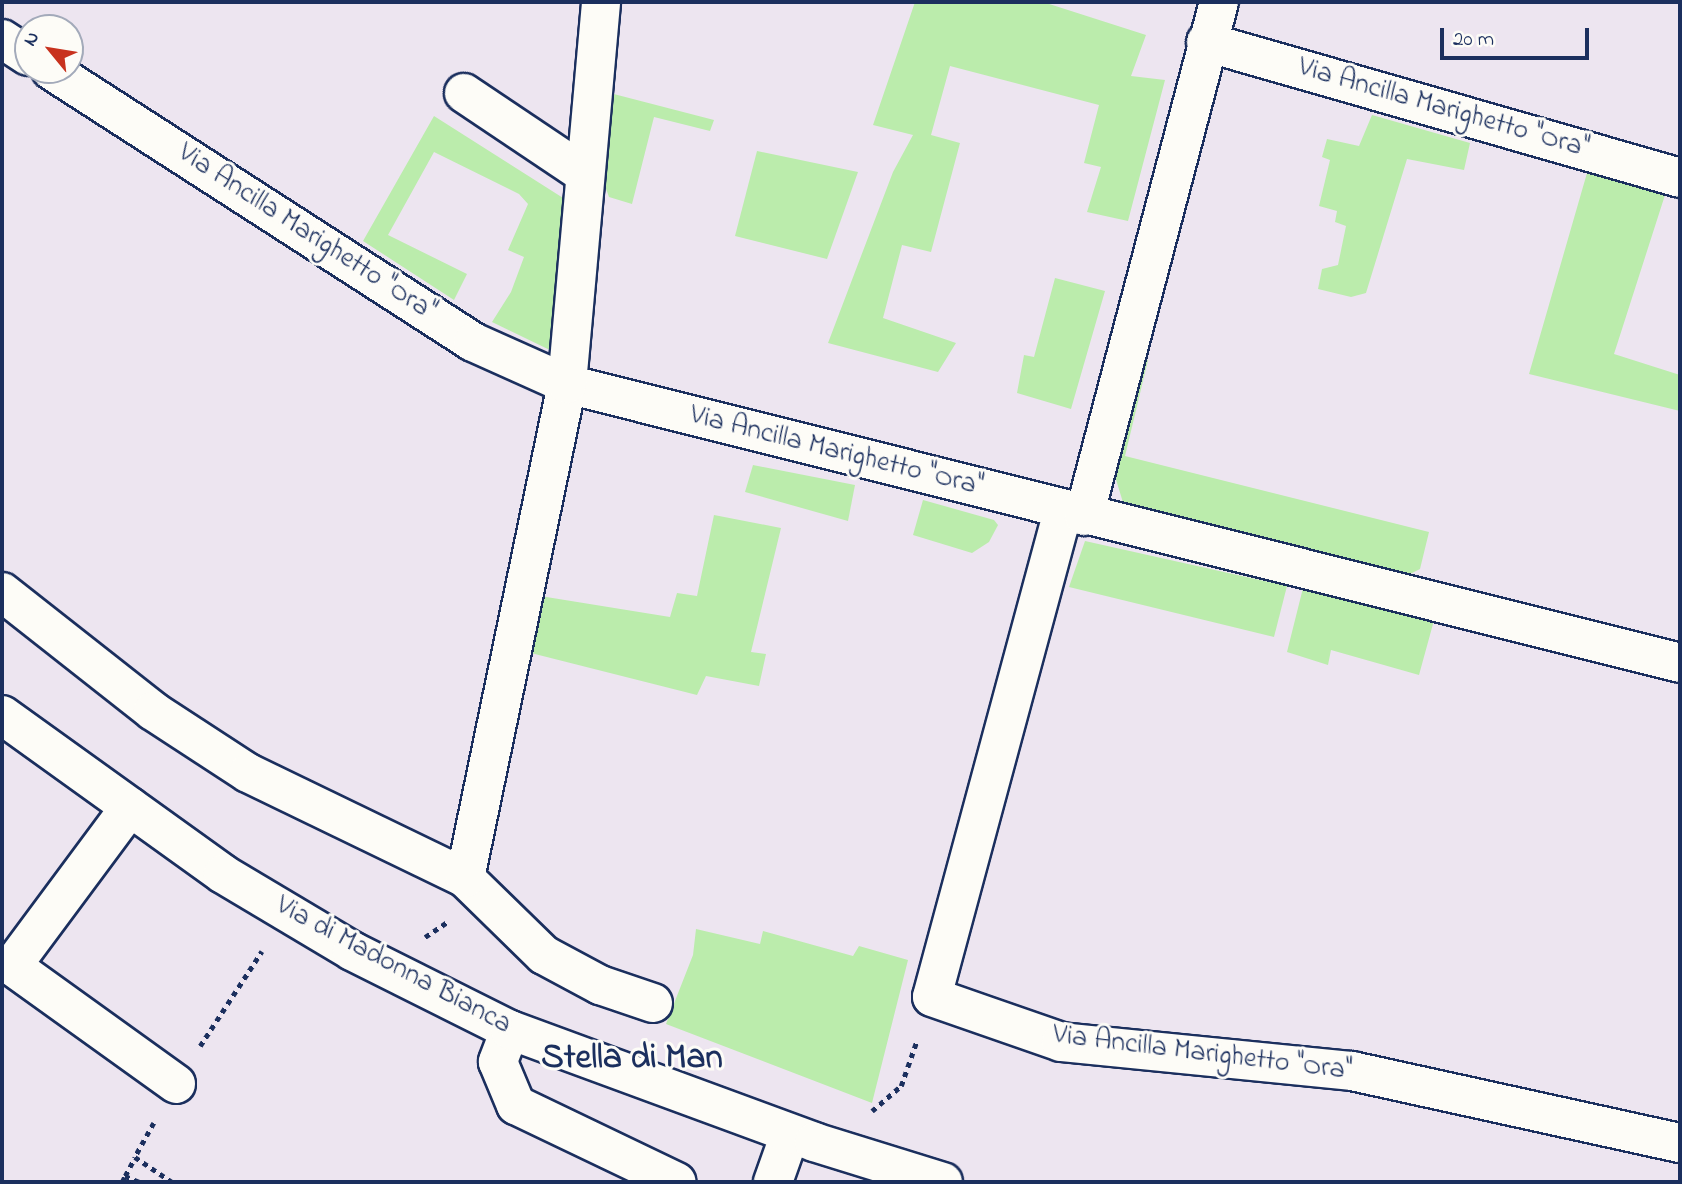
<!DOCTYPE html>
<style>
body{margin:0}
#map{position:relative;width:1682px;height:1184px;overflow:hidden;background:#ede5f0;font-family:"Indie Flower",sans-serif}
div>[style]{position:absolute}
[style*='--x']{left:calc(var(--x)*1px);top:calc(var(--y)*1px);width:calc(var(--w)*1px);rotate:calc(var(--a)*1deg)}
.green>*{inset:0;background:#bbecac}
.path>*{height:4.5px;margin-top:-2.25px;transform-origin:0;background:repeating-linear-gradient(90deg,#1b2f5e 0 5px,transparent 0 10px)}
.roads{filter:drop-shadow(2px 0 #1b2f5e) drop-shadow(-2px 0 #1b2f5e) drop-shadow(0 2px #1b2f5e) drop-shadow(0 -2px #1b2f5e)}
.minor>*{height:38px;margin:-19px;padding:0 19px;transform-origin:19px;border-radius:19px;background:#fdfcf7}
.major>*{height:38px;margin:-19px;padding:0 19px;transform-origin:19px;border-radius:19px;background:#fdfcf7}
span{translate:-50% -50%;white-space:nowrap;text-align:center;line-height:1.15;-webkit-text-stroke:6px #fdfcf7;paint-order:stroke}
.street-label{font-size:28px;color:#1b2f5e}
.district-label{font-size:35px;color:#1b2f5e;font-weight:700}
.frame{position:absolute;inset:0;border:4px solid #1b2f5e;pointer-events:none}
.north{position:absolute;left:14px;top:14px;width:70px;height:70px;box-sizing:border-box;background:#fdfcf7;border:2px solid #a3aaba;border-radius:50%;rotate:300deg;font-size:19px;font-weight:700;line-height:28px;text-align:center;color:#1b2f5e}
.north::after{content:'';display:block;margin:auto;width:24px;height:32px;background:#c8321e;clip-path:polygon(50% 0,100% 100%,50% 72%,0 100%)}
.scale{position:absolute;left:1440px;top:28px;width:149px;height:32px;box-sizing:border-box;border:4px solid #1b2f5e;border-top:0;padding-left:9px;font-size:21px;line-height:24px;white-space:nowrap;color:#1b2f5e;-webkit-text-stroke:5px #fdfcf7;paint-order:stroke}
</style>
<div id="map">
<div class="green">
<i style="clip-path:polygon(915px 2px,1043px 2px,1146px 35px,1131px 76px,1165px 80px,1128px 221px,1087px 212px,1101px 167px,1084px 163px,1099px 105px,950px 66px,931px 135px,960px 143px,931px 252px,902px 245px,883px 318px,956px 343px,938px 372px,828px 343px,893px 172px,913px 135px,873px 125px)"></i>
<i style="clip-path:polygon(606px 92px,714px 120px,710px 131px,654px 117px,632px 204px,609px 197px,600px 172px)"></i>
<i style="clip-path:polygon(1372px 115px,1470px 143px,1464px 170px,1407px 159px,1366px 293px,1351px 297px,1318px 289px,1322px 269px,1338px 265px,1346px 226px,1335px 222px,1337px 211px,1319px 206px,1330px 160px,1322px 157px,1327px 139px,1359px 146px)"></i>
<i style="clip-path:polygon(434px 116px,571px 203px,554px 352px,492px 322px,511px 292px,524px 257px,508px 250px,528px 204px,519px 194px,434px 152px,388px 235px,467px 274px,454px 300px,363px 241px)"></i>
<i style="clip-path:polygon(757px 151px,858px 172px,827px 259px,735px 236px)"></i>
<i style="clip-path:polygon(1587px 173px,1665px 195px,1614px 354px,1680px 375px,1680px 411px,1529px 374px)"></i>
<i style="clip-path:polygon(1055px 278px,1105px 291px,1071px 409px,1017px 393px,1024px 355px,1034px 357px)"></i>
<i style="clip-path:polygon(1140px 358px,1148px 360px,1125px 456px,1429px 532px,1420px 569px,1402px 578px,1125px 509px,1110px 460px)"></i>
<i style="clip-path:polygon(753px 465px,855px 485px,848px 521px,745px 492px)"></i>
<i style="clip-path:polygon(923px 500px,994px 520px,998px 525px,989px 542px,972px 553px,913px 535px)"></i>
<i style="clip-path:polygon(714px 515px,781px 528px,751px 652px,766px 654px,759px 686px,706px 676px,697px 695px,523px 651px,534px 595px,670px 617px,677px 593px,697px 596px)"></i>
<i style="clip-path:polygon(1085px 541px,1287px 586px,1274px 637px,1069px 587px)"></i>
<i style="clip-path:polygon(1304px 584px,1436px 613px,1419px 675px,1331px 650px,1328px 665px,1287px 652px)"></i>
<i style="clip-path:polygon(696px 929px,760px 944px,763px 931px,853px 956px,859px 946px,908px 960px,872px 1103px,666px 1024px,693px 955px)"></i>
</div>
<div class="path">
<i style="--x:425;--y:937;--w:27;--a:-34"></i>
<i style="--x:200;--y:1046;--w:113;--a:-56.9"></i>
<i style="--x:872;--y:1111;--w:38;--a:-41"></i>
<i style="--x:901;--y:1086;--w:49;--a:-70.8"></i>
<i style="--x:154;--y:1123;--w:39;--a:119"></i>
<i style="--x:135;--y:1157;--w:45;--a:34"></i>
<i style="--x:125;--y:1176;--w:21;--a:-62"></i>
<i style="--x:122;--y:1182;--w:7;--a:-63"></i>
<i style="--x:125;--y:1176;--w:16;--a:22"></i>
</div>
<div class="roads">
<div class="minor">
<i style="--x:2;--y:39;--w:31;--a:33"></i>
<i style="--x:1206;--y:42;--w:493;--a:16"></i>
<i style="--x:51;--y:70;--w:502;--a:32.8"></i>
<i style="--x:473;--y:342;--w:103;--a:24.1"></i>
<i style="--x:567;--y:384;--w:1147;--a:14.07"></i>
<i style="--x:464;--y:93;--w:143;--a:33.9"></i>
<i style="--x:1063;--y:511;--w:503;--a:105.09"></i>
<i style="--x:932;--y:997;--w:137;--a:19.2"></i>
<i style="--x:1061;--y:1042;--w:292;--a:5.7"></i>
<i style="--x:1352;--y:1071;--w:336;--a:12.4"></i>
<i style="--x:1084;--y:516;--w:531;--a:-75.28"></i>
<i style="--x:2;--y:592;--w:192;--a:38.2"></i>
<i style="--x:153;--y:711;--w:113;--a:33.1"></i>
<i style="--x:248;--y:773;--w:241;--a:25.8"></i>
<i style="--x:465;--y:878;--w:110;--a:44.3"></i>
<i style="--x:544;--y:955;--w:64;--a:28.2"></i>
<i style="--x:600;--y:985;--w:56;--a:18.8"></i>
<i style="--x:130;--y:807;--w:198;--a:126.6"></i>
<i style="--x:12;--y:966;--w:202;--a:35.7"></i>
<i style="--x:465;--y:878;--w:504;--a:-78.33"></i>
<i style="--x:567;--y:384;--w:384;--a:-84.9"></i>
<i style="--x:510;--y:1030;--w:34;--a:111"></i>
<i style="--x:498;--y:1062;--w:47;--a:67.3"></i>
<i style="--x:516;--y:1105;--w:178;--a:25.6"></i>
<i style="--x:773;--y:1182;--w:51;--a:-70.5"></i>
</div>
<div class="major">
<i style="--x:2;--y:715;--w:272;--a:35.7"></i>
<i style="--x:223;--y:874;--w:150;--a:30.8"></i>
<i style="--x:352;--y:951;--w:177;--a:26.6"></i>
<i style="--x:510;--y:1030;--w:324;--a:20.2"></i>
<i style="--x:814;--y:1142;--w:135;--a:17.2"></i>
</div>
</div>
<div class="street-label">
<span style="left:1443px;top:109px;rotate:16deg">Via Ancilla Marighetto "Ora"</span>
<span style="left:306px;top:233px;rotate:33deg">Via Ancilla Marighetto "Ora"</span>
<span style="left:836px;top:452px;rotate:14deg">Via Ancilla Marighetto "Ora"</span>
<span style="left:393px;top:966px;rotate:28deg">Via di Madonna Bianca</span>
<span style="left:1202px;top:1054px;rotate:7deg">Via Ancilla Marighetto "Ora"</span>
</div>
<div class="district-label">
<span style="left:632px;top:1059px">Stella di Man</span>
</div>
<div class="frame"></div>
<div class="north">N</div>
<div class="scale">20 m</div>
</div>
